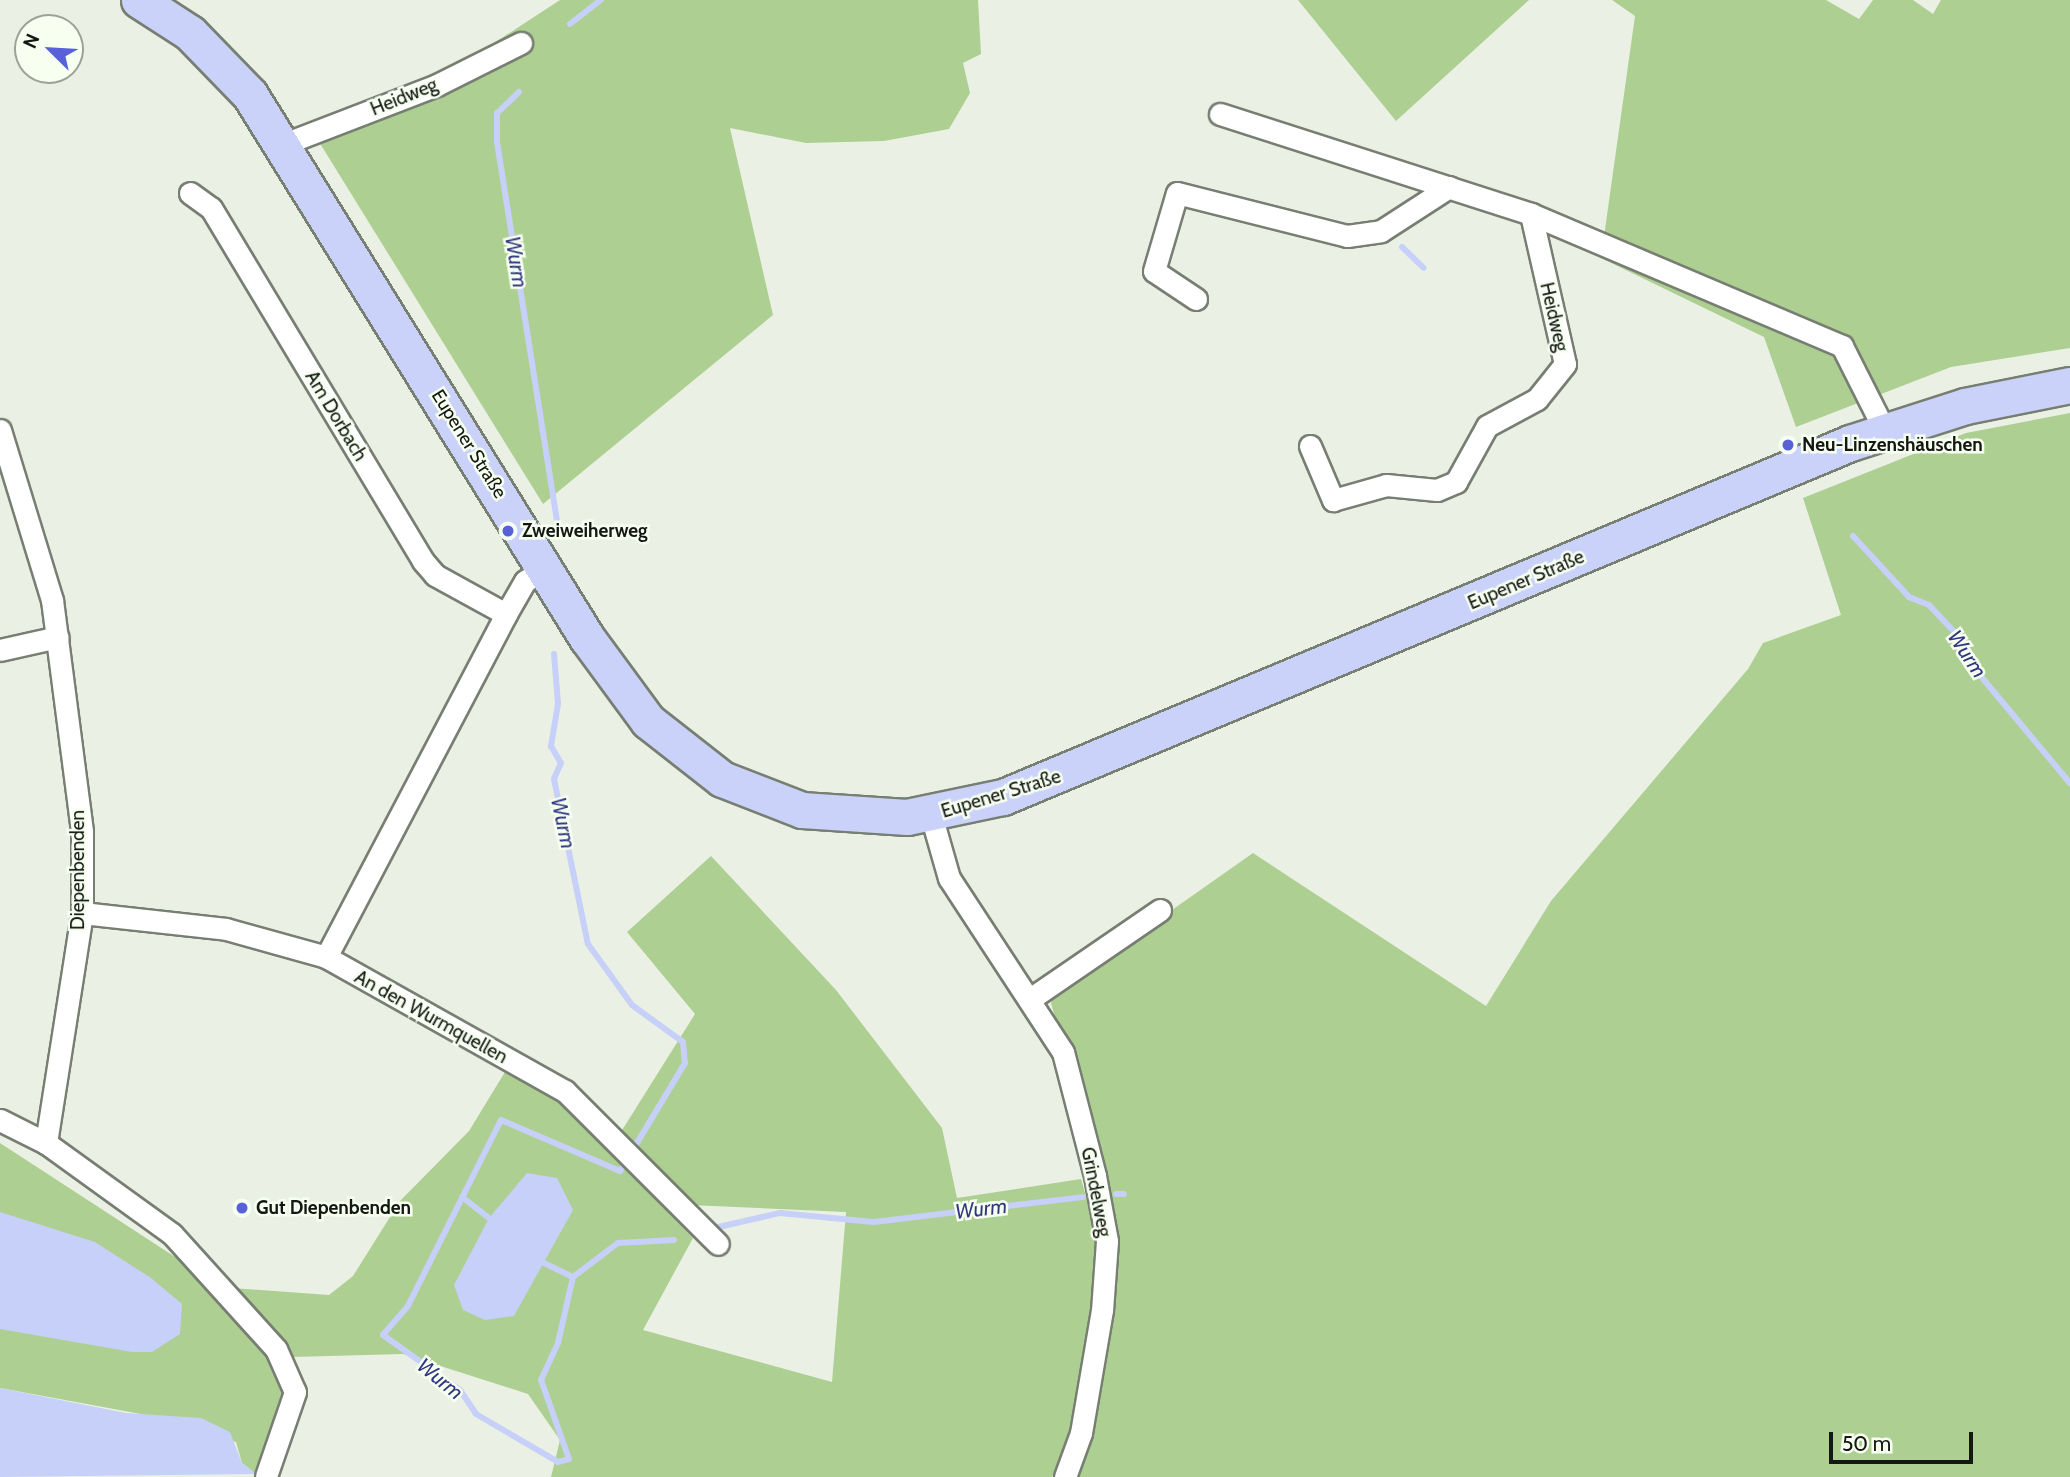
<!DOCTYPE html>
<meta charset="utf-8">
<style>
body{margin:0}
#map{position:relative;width:2070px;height:1477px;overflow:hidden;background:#eaf1e4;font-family:Cabin,sans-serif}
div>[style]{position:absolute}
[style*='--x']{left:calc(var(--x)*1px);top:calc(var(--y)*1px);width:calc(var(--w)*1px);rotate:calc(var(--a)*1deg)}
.green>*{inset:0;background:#adcf92}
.water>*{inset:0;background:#c7d0f8}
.stream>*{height:6px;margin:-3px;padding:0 3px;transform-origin:3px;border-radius:3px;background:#c7d0f8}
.roads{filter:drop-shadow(2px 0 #777e72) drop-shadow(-2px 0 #777e72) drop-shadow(0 2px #777e72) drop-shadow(0 -2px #777e72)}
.minor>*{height:21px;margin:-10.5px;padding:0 10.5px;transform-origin:10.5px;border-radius:10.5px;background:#fff}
.primary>*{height:35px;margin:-17.5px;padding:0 17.5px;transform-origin:17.5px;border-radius:17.5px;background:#cad2fa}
.dots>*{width:19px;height:19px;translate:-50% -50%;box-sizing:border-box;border:4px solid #f7fff1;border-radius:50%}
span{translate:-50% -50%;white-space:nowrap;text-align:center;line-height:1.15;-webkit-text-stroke:5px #f7fff1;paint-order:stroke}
.street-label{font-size:19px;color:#141712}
.poi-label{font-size:19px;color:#141712;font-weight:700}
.left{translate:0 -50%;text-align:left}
.water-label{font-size:21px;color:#303680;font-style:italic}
.north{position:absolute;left:14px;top:14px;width:70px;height:70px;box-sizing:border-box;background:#f7fff1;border:2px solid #9ca298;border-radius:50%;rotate:294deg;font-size:19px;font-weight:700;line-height:28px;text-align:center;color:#141712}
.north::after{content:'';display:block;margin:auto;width:24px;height:32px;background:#5861d8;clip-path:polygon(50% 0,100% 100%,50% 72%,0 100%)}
.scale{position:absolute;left:1829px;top:1432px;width:144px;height:32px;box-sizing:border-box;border:4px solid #141712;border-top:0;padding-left:9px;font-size:21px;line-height:24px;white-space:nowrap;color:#141712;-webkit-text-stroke:5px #f7fff1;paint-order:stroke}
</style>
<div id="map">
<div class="green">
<i style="clip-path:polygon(560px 0,978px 0,981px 54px,963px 63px,970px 93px,949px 129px,884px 141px,806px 143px,730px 128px,773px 315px,543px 504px,316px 137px,488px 75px,491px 45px)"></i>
<i style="clip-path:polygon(1298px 0,1529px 0,1396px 121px)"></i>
<i style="clip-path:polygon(1612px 0,1826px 0,1859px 19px,1873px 0,1913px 0,1933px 14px,1941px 0,2070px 0,2070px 348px,1951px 367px,1796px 427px,1764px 337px,1601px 258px,1635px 16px)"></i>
<i style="clip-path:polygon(2070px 413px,2070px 1477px,1073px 1477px,1111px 1310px,1119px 1240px,1051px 1003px,1054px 993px,1253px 853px,1486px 1006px,1551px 901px,1748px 669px,1763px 643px,1841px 615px,1803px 498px,1966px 433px)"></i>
<i style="clip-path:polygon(711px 856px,836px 990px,942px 1128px,957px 1198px,1081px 1179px,1098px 1238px,1097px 1283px,1070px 1442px,1052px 1477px,551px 1477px,560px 1440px,528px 1394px,403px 1354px,292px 1357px,232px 1288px,329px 1295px,353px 1276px,400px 1201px,469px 1131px,505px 1072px,558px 1100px,693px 1238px,643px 1330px,832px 1382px,846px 1212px,690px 1205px,619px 1135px,695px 1014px,627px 932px)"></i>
<i style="clip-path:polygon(0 1143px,209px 1279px,280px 1372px,287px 1394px,256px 1474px,242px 1463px,236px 1442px,157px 1417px,0 1388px)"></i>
</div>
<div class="water">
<i style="clip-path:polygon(527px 1173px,557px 1178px,573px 1210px,514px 1316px,485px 1320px,463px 1310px,454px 1285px,489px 1218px)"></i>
<i style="clip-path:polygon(0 1212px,95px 1242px,151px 1278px,182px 1304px,180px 1334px,152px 1352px,132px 1352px,0 1329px)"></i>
<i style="clip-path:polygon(0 1388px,126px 1413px,201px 1418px,230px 1432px,242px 1463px,256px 1474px,0 1477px)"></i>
</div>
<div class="stream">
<i style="--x:570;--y:24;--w:39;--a:-38"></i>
<i style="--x:519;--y:92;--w:30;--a:136"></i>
<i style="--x:497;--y:113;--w:29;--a:90"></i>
<i style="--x:497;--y:142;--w:388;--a:81"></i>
<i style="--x:1402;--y:247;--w:30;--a:44"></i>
<i style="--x:1853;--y:536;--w:83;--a:47.4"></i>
<i style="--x:1909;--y:597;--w:22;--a:22"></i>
<i style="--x:1929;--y:605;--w:44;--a:46.8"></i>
<i style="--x:1959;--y:637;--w:20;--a:75"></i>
<i style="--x:1964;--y:656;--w:165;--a:50.2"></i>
<i style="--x:554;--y:654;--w:50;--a:85.4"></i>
<i style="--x:558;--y:704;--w:43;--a:99.5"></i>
<i style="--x:551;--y:746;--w:20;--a:60"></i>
<i style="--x:561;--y:763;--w:17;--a:114"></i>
<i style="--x:554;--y:779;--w:168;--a:78.4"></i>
<i style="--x:588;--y:944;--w:75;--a:54.2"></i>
<i style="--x:632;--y:1005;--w:63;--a:36"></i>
<i style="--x:683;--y:1042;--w:21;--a:85"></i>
<i style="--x:685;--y:1063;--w:99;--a:121"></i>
<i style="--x:627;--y:1160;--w:13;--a:122"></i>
<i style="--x:620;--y:1171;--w:129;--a:-156.8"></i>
<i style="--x:501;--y:1120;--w:208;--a:116.6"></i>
<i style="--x:408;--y:1306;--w:38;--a:131"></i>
<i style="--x:383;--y:1335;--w:95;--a:35.5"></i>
<i style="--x:460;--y:1390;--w:29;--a:56"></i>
<i style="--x:476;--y:1414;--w:95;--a:30.3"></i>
<i style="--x:558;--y:1462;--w:11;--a:-15"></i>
<i style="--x:569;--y:1459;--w:84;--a:-109.5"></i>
<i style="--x:541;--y:1380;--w:41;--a:-65.3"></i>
<i style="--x:558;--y:1343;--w:68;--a:-77.2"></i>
<i style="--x:573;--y:1277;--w:56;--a:-37.1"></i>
<i style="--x:618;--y:1243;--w:56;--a:-3.1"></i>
<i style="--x:1116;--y:1194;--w:8;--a:0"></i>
<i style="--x:462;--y:1197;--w:34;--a:38"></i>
<i style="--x:714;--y:1228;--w:68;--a:-12.8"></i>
<i style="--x:780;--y:1213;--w:94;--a:5.5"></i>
<i style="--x:874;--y:1222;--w:210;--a:-6.8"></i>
<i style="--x:544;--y:1263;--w:32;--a:26"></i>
</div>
<div class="roads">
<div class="minor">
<i style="--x:1220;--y:114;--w:327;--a:17.8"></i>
<i style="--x:1531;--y:214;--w:338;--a:23"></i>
<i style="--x:1842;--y:346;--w:95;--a:63.2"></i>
<i style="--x:284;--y:144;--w:164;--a:-21.1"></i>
<i style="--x:437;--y:85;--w:94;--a:-26.6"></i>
<i style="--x:190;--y:193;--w:26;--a:36"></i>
<i style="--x:211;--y:208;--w:412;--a:59"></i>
<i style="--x:423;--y:561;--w:18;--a:49"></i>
<i style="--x:435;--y:575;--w:81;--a:28.8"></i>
<i style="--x:1196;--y:299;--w:50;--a:-146.3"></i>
<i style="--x:1154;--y:271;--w:81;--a:-73.6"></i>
<i style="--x:1177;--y:193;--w:175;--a:14.2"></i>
<i style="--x:1347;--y:236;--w:34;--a:-8"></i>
<i style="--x:1381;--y:231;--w:81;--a:-32.9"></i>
<i style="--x:0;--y:430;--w:178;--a:73"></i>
<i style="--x:52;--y:600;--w:234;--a:82.6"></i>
<i style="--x:82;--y:832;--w:81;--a:90"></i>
<i style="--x:82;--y:913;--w:233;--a:98.9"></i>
<i style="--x:1310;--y:446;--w:59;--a:66.9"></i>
<i style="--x:1333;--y:500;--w:55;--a:-15.8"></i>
<i style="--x:1386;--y:485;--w:51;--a:5.6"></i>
<i style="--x:1437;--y:490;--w:21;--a:-23"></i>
<i style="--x:1456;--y:482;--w:64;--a:-61"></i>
<i style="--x:1487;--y:426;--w:57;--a:-28.4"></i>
<i style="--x:1537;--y:399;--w:45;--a:-51.3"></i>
<i style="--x:1565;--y:364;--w:154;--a:-102.8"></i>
<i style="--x:0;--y:650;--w:59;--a:-12.6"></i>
<i style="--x:931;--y:815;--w:66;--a:74.1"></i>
<i style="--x:949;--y:878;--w:208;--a:56.8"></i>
<i style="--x:1063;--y:1052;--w:128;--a:75.5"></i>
<i style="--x:1095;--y:1176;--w:66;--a:79.5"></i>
<i style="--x:1107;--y:1241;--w:69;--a:94.1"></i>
<i style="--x:1102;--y:1310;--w:125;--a:99.7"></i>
<i style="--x:1081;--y:1433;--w:47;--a:110"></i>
<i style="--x:82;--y:913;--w:145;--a:6.3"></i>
<i style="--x:226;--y:929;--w:104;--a:15.6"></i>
<i style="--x:326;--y:957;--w:274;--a:29.3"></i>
<i style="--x:565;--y:1091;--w:216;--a:45"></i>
<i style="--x:326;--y:957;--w:387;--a:-62.3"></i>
<i style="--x:506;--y:614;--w:38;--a:-60"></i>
<i style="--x:525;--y:581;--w:23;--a:-31"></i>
<i style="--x:1033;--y:997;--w:154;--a:-34.4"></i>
<i style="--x:0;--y:1120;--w:51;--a:26.6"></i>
<i style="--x:46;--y:1143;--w:155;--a:35.8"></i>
<i style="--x:172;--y:1234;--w:155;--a:47.9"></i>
<i style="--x:276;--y:1349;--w:47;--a:66.2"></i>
<i style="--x:295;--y:1392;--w:89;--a:109"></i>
</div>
<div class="primary">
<i style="--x:139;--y:0;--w:61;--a:32.9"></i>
<i style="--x:190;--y:33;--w:86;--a:45.9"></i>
<i style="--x:250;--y:95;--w:639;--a:58.18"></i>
<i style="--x:587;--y:638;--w:103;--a:53.7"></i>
<i style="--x:648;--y:721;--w:94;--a:38.1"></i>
<i style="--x:722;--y:779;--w:86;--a:21.2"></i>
<i style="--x:802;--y:810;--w:105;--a:3.8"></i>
<i style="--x:907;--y:817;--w:98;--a:-11.8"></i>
<i style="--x:1003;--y:797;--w:918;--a:-22.68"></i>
<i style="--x:1850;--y:443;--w:121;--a:-17.8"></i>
<i style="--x:1965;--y:406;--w:107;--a:-11.3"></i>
</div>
</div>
<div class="dots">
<i style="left:1788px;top:445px;background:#5861d8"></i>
<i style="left:508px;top:531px;background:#5861d8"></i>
<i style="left:242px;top:1208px;background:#5861d8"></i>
</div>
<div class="street-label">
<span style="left:404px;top:97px;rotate:-22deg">Heidweg</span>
<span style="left:1554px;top:317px;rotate:77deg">Heidweg</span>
<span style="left:336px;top:416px;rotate:59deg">Am Dorbach</span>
<span style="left:469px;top:444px;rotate:58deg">Eupener Straße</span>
<span style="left:1526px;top:580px;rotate:-23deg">Eupener Straße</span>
<span style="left:1001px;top:794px;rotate:-17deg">Eupener Straße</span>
<span style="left:78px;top:870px;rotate:-90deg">Diepenbenden</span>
<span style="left:431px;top:1017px;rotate:29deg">An den Wurmquellen</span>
<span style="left:1096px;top:1192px;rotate:79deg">Grindelweg</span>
</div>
<div class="poi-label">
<span class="left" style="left:1802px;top:445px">Neu-Linzenshäuschen</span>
<span class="left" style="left:522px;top:531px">Zweiweiherweg</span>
<span class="left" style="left:256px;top:1208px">Gut Diepenbenden</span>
</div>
<div class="water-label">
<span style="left:516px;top:262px;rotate:81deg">Wurm</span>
<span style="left:1967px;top:654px;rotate:56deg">Wurm</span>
<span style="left:563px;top:823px;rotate:78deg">Wurm</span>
<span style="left:981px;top:1209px;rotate:-7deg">Wurm</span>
<span style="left:440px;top:1379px;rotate:39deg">Wurm</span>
</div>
<div class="north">N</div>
<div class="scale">50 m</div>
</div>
